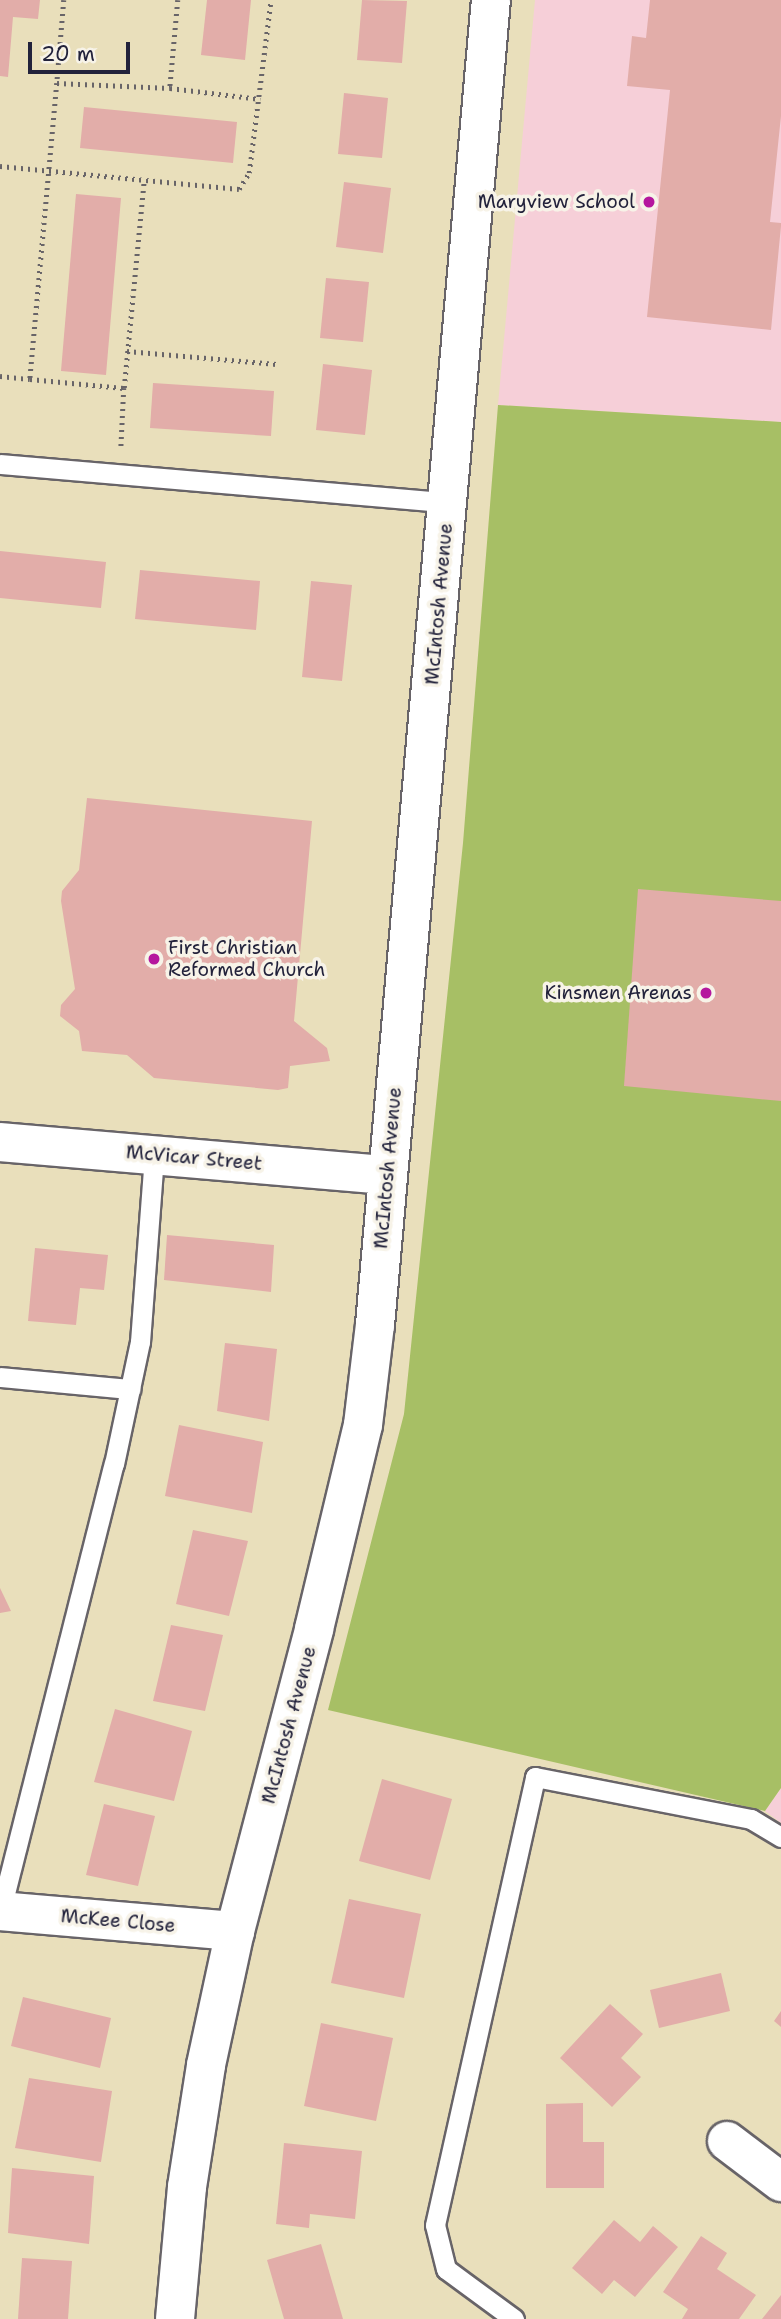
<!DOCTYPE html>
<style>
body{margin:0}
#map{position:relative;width:781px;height:2319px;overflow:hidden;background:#e9dfbb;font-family:"Shantell Sans",sans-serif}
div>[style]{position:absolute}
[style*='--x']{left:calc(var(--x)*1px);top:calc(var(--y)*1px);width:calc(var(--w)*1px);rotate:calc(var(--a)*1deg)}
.built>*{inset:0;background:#f6cfd8}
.green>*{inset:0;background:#a7bf65}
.building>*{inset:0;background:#e2ada9}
.path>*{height:4.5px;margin-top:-2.25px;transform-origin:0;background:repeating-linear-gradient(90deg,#686468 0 2px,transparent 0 7px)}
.roads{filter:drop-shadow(2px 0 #686468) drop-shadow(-2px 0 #686468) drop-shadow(0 2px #686468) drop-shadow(0 -2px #686468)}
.lane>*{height:19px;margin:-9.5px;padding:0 9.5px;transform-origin:9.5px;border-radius:9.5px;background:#fff}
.street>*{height:38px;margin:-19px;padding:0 19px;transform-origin:19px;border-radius:19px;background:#fff}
.dots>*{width:19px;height:19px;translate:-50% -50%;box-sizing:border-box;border:4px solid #f7f3e8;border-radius:50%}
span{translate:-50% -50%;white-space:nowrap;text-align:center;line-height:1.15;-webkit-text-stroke:7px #f7f3e8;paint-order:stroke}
.poi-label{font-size:19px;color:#22223b}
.right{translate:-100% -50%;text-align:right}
.left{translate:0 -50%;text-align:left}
.street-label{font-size:19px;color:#22223b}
.scale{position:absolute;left:28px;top:42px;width:102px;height:32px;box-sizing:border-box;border:4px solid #22223b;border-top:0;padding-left:9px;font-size:21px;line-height:24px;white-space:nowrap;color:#22223b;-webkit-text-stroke:5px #f7f3e8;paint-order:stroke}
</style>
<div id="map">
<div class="built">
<i style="clip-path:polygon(535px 0,781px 0,781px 422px,498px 405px)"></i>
<i style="clip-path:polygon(781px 1788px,781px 1823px,765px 1811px)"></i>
</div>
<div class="green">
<i style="clip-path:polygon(498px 405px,781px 422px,781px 1788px,765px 1811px,328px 1710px,404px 1414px,463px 843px)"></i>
</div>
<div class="building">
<i style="clip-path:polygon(0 0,40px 0,38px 19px,13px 17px,8px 77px,0 76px)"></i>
<i style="clip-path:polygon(207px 0,251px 0,245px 60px,201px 55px)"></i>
<i style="clip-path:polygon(362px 0,407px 1px,402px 63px,357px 60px)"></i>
<i style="clip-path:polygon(650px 0,781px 0,781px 116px,770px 222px,781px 223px,781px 226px,771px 330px,647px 317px,670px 90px,627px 86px,632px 36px,646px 38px)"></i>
<i style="clip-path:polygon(344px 93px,388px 98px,382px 158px,338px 154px)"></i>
<i style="clip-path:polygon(84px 107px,237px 122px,233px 163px,80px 148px)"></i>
<i style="clip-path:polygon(344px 182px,391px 188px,383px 253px,336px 247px)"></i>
<i style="clip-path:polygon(76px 194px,121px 198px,106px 375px,61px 371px)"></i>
<i style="clip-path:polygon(326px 278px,369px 282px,363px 342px,320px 338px)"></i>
<i style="clip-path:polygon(323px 364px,372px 370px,365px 435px,316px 430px)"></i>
<i style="clip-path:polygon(153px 383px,274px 391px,271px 436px,150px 428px)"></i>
<i style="clip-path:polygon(0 551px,106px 562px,101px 608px,0 598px)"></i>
<i style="clip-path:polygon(140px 570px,260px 581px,256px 630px,135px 619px)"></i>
<i style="clip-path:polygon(311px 581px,352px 585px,342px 681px,302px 677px)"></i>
<i style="clip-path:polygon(87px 798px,312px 821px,294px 1021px,327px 1048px,330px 1061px,290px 1066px,288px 1088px,278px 1090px,154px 1078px,127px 1055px,82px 1051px,79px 1031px,60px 1016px,61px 1005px,75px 989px,61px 901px,62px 891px,79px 870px)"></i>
<i style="clip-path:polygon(638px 889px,781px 901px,781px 1101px,624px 1086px)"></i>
<i style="clip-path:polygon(167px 1235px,274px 1245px,271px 1292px,164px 1280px)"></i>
<i style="clip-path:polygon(35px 1248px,108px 1255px,104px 1290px,80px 1288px,76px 1325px,28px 1321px)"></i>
<i style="clip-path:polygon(225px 1343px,277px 1349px,269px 1421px,217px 1411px)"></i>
<i style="clip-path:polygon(179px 1425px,263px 1442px,252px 1513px,165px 1496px)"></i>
<i style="clip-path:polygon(193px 1530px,248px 1541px,229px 1616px,176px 1604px)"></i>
<i style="clip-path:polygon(0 1588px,11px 1611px,0 1613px)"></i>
<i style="clip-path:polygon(171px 1625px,223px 1635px,205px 1711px,153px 1701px)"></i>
<i style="clip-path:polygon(115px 1709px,192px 1731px,174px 1801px,94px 1782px)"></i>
<i style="clip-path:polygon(382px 1779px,452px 1799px,430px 1880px,359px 1861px)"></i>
<i style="clip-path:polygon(104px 1804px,155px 1816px,138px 1886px,86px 1875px)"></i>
<i style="clip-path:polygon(349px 1899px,421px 1914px,404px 1998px,331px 1983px)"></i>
<i style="clip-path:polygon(721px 1973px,730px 2011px,659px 2028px,650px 1990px)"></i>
<i style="clip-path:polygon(23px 1997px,111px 2018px,100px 2068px,11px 2046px)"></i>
<i style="clip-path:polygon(610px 2004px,643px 2034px,621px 2058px,641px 2077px,612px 2107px,560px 2058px)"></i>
<i style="clip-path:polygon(781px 2011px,781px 2027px,774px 2021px)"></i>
<i style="clip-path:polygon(321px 2023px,393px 2038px,376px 2121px,304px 2106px)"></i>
<i style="clip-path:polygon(29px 2078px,112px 2091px,101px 2162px,15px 2148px)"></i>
<i style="clip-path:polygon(583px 2103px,583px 2142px,604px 2142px,604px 2188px,546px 2188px,546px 2104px)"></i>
<i style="clip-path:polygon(284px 2143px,362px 2151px,355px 2219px,310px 2214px,309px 2228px,276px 2224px)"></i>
<i style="clip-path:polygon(12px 2168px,94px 2176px,89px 2244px,8px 2233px)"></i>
<i style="clip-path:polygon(614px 2220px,640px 2242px,653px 2226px,678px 2247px,635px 2297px,614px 2280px,602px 2294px,572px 2268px)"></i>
<i style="clip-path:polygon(701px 2236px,727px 2253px,717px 2269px,756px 2295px,739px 2319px,682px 2319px,688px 2309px,663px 2292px)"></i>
<i style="clip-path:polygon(321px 2244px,343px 2319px,284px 2319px,267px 2260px)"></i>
<i style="clip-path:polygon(22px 2258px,72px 2261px,68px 2319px,18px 2319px)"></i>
<i style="clip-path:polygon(781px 2295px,781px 2319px,762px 2319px)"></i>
</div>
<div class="path">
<i style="--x:64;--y:0;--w:83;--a:94.8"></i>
<i style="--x:57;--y:83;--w:113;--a:2.5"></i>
<i style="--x:178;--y:0;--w:88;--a:95.2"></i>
<i style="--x:170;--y:88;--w:91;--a:7"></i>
<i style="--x:57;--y:83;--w:297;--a:95.2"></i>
<i style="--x:30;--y:379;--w:94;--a:5.5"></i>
<i style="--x:124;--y:388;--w:62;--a:92.8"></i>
<i style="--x:0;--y:166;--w:240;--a:5.5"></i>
<i style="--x:239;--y:189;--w:19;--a:-58"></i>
<i style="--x:249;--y:173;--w:174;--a:-82.8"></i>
<i style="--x:127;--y:351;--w:150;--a:5"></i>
<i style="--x:0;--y:376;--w:30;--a:6"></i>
<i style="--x:124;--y:388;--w:209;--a:-84.5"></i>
</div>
<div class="roads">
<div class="lane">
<i style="--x:0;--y:464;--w:449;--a:4.9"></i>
<i style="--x:0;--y:1377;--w:131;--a:5.3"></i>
<i style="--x:0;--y:1913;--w:463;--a:-75.8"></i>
<i style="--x:114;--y:1464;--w:125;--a:-78"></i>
<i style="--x:140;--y:1342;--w:188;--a:-85.7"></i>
<i style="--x:514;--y:2319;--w:84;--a:-143.7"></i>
<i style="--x:446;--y:2269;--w:45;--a:-104"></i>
<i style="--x:435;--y:2225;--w:459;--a:-77.4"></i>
<i style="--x:535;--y:1777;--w:220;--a:11"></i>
<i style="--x:751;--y:1819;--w:35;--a:31"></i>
</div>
<div class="street">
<i style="--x:0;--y:1142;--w:389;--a:4.9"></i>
<i style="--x:0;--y:1911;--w:236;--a:4.9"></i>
<i style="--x:727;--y:2141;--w:68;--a:37.2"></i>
<i style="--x:175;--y:2319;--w:133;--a:-84.8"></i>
<i style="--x:187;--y:2187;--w:123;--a:-81.1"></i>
<i style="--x:206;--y:2065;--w:137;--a:-77.8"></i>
<i style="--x:235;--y:1931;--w:312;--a:-75.3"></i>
<i style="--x:314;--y:1629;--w:210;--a:-76.5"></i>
<i style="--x:363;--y:1425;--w:101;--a:-83.2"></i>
<i style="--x:375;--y:1325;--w:1330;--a:-85"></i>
</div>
</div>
<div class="dots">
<i style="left:649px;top:202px;background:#b5179e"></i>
<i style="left:154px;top:959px;background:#b5179e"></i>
<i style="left:706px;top:993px;background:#b5179e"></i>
</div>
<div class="poi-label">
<span class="right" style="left:635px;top:202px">Maryview School</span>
<span class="left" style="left:168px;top:959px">First Christian<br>Reformed Church</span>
<span class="right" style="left:692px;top:993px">Kinsmen Arenas</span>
</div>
<div class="street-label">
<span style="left:439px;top:604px;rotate:-85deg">McIntosh Avenue</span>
<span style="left:194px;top:1158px;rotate:5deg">McVicar Street</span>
<span style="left:388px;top:1168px;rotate:-85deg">McIntosh Avenue</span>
<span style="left:289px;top:1725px;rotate:-75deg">McIntosh Avenue</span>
<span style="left:118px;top:1921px;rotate:5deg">McKee Close</span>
</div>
<div class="scale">20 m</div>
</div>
